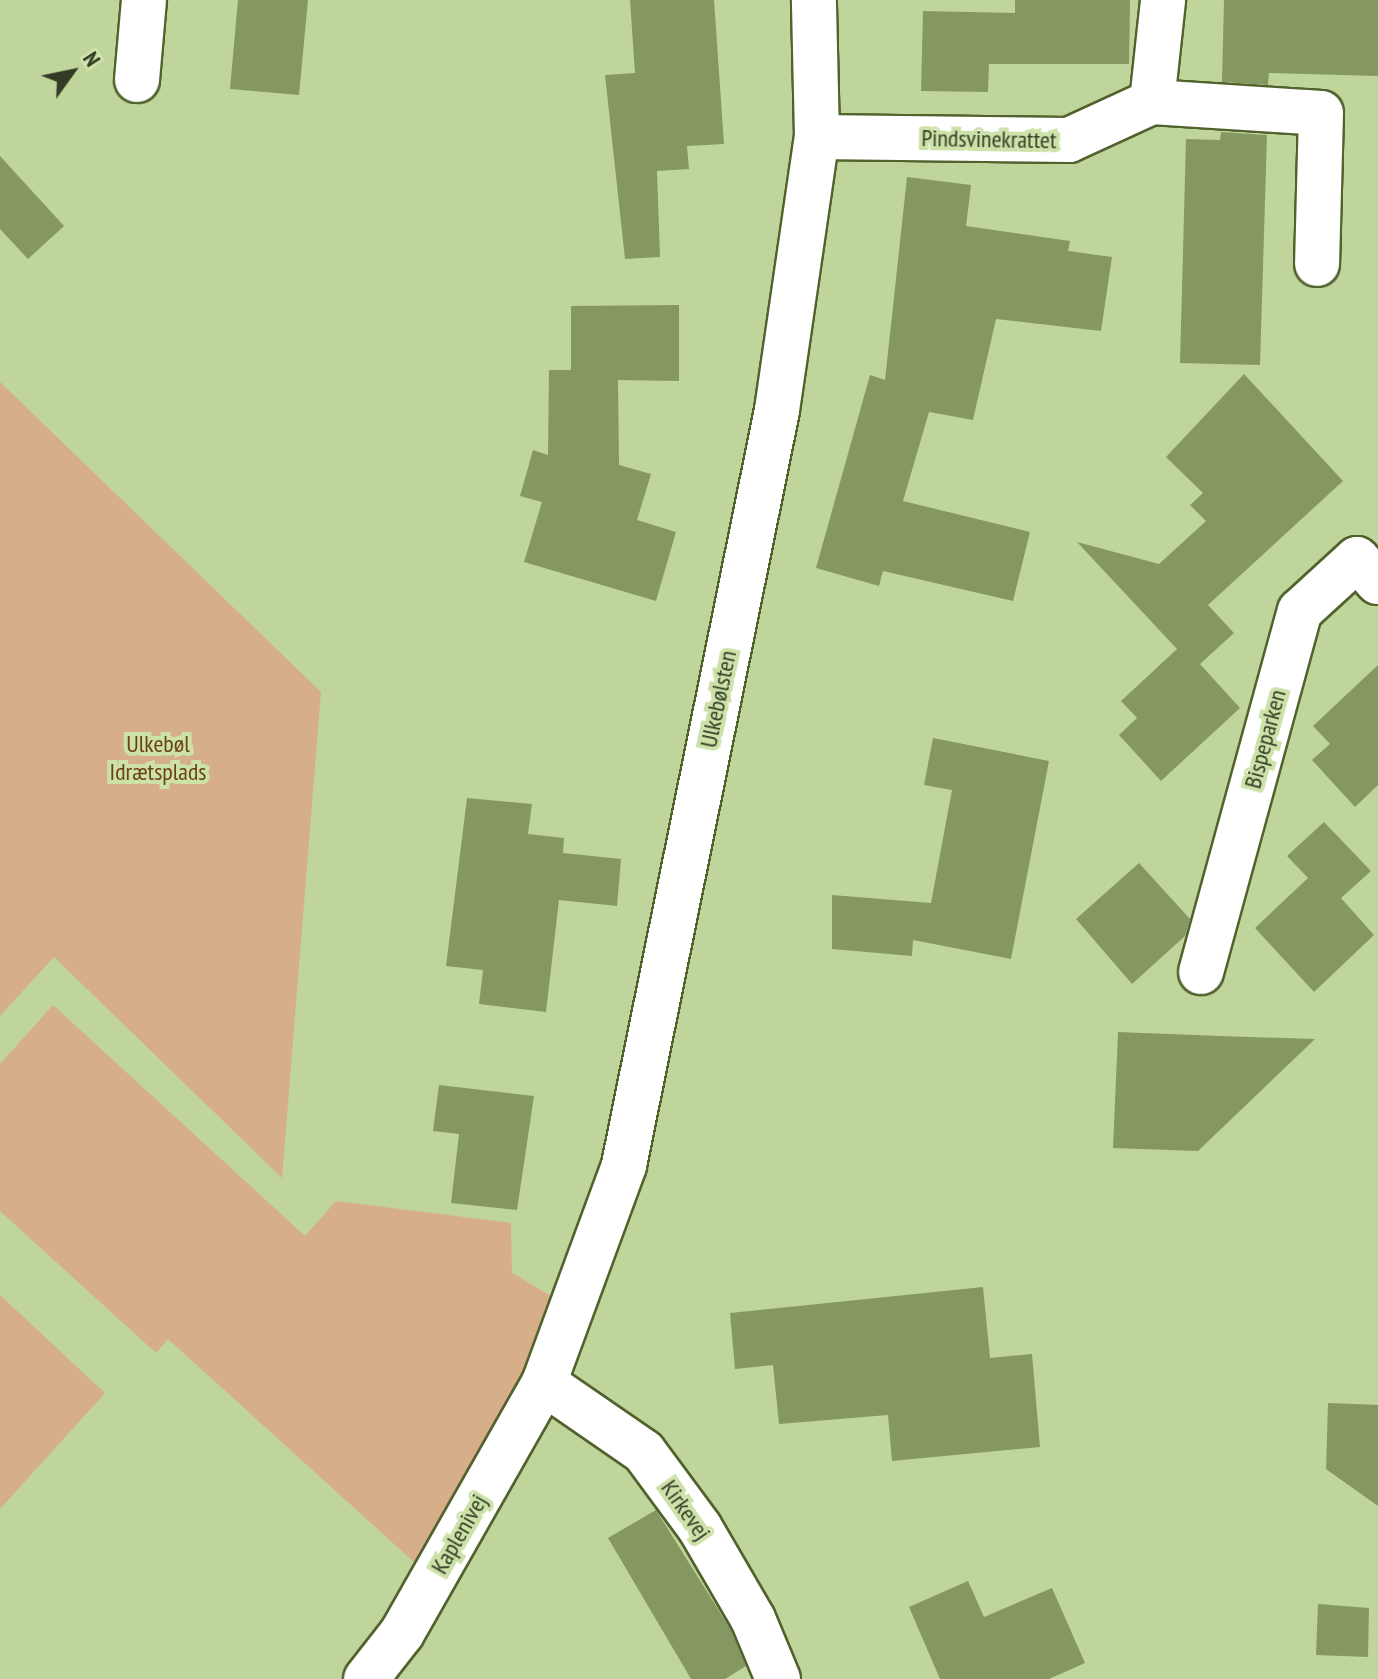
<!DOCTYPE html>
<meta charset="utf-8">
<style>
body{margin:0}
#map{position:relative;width:1378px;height:1679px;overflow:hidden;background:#c0d59c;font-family:"PT Sans Narrow",sans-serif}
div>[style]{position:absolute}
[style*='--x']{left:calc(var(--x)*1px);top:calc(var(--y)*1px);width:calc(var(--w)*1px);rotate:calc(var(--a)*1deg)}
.green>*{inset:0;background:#d6ae89}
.building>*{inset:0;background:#859862}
.roads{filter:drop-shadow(2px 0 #51622d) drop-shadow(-2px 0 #51622d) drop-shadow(0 2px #51622d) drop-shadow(0 -2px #51622d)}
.minor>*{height:44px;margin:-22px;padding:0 22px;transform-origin:22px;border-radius:22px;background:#fff}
span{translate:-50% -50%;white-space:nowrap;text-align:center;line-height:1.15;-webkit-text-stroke:8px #cde2a9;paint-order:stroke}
.street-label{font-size:24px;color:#333b24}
.park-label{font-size:24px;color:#6b4114}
.north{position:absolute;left:32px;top:32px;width:80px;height:80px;-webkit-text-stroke:6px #cde2a9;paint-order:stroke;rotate:57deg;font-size:22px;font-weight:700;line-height:32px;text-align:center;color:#333b24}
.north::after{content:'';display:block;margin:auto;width:28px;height:36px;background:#333b24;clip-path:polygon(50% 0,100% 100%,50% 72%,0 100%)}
</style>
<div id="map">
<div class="green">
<i style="clip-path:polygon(0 382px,321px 692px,282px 1178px,54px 957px,0 1016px)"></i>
<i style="clip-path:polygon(53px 1005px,305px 1236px,336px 1201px,511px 1223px,512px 1273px,551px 1296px,522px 1375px,415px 1563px,168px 1339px,156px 1353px,0 1211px,0 1064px)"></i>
<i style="clip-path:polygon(0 1295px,105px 1393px,0 1509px)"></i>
</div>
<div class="building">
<i style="clip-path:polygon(238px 0,308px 0,299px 95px,230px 89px)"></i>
<i style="clip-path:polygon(630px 0,714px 0,724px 144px,687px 146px,689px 169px,657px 171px,660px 257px,625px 259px,605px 75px,635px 73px)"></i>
<i style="clip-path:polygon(1015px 0,1130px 0,1129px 64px,989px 64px,988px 92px,921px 91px,923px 11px,1015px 13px)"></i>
<i style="clip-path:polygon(1224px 0,1378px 0,1378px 76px,1269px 73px,1268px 85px,1222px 82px)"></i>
<i style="clip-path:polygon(1221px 132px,1267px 135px,1260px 365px,1180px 363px,1186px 139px,1220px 140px)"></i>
<i style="clip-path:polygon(0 156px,64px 226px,28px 259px,0 229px)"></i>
<i style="clip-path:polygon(907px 177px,971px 185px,966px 226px,1070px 241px,1068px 251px,1112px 257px,1101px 331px,996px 319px,973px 420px,929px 412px,903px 501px,1030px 532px,1013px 601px,883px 571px,879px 586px,816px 568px,870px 375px,885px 380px)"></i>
<i style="clip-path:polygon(679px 305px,679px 381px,618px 380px,619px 465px,651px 474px,637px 520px,676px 532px,656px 601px,524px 562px,542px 502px,520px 496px,533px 450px,548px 455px,549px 370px,571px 370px,571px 306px)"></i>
<i style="clip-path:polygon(1244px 374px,1343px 481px,1208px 605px,1234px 633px,1200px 664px,1240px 708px,1161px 781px,1119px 735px,1137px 718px,1121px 701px,1177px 649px,1077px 542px,1159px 564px,1206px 521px,1190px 505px,1203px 493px,1166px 457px)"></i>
<i style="clip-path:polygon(1378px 665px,1378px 785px,1355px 807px,1312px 760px,1330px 744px,1313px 726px)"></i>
<i style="clip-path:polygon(933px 738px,1049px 761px,1011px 959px,913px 940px,912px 956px,832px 949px,832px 895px,931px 903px,952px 790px,924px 785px)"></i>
<i style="clip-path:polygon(467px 798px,532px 804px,528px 834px,564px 838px,563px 853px,621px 859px,617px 906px,559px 900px,546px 1012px,479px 1004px,483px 970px,446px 966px)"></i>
<i style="clip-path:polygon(1324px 822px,1371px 871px,1341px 898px,1374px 935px,1314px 992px,1255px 928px,1308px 878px,1287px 856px)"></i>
<i style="clip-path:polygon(1139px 863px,1190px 919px,1185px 936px,1132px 984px,1076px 919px)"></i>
<i style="clip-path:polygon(1118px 1032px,1220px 1036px,1315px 1039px,1198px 1151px,1113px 1148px)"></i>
<i style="clip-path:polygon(439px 1085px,534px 1096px,517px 1210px,451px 1203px,459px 1134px,433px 1131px)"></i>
<i style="clip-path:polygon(983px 1287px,990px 1358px,1032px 1354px,1040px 1447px,892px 1461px,888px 1415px,779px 1424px,773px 1365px,735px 1369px,730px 1313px)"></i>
<i style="clip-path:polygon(1328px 1403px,1378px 1405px,1378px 1506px,1326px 1469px)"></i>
<i style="clip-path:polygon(656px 1510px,731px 1630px,746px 1666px,725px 1679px,691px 1679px,608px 1538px)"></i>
<i style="clip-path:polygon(968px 1581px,984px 1617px,1052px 1588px,1085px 1663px,1049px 1679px,940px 1679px,909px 1607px)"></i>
<i style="clip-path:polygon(1318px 1604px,1369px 1608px,1368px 1657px,1316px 1655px)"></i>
</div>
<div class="roads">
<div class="minor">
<i style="--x:137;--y:80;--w:80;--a:-85"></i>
<i style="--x:1152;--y:102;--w:103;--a:-83.8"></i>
<i style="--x:817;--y:137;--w:252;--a:0.7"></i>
<i style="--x:1069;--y:140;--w:91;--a:-24.6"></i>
<i style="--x:1152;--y:102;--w:169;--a:3.7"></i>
<i style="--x:1321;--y:113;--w:151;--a:91.5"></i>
<i style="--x:1201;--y:972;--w:374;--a:-74.7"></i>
<i style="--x:1300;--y:611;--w:77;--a:-42.4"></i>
<i style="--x:1357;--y:559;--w:31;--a:48"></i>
<i style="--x:544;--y:1383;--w:121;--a:34.6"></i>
<i style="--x:644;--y:1452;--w:94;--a:53.6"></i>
<i style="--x:700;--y:1528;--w:105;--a:59.8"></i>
<i style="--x:753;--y:1619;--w:65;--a:67.4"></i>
<i style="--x:366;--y:1679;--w:58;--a:-52"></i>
<i style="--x:402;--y:1633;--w:288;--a:-60.4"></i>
<i style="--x:544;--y:1383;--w:232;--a:-69.8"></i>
<i style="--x:624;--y:1165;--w:770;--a:-78.54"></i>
<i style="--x:777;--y:410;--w:276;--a:-81.7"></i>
<i style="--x:817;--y:137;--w:137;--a:-91.3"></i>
</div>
</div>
<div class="street-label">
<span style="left:989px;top:139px;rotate:1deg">Pindsvinekrattet</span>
<span style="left:718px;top:699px;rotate:-78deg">Ulkebølsten</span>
<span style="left:1265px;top:739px;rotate:-75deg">Bispeparken</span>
<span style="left:686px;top:1510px;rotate:55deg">Kirkevej</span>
<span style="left:459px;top:1534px;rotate:-60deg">Kaplenivej</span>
</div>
<div class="park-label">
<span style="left:158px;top:758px">Ulkebøl<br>Idrætsplads</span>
</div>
<div class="north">N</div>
</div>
